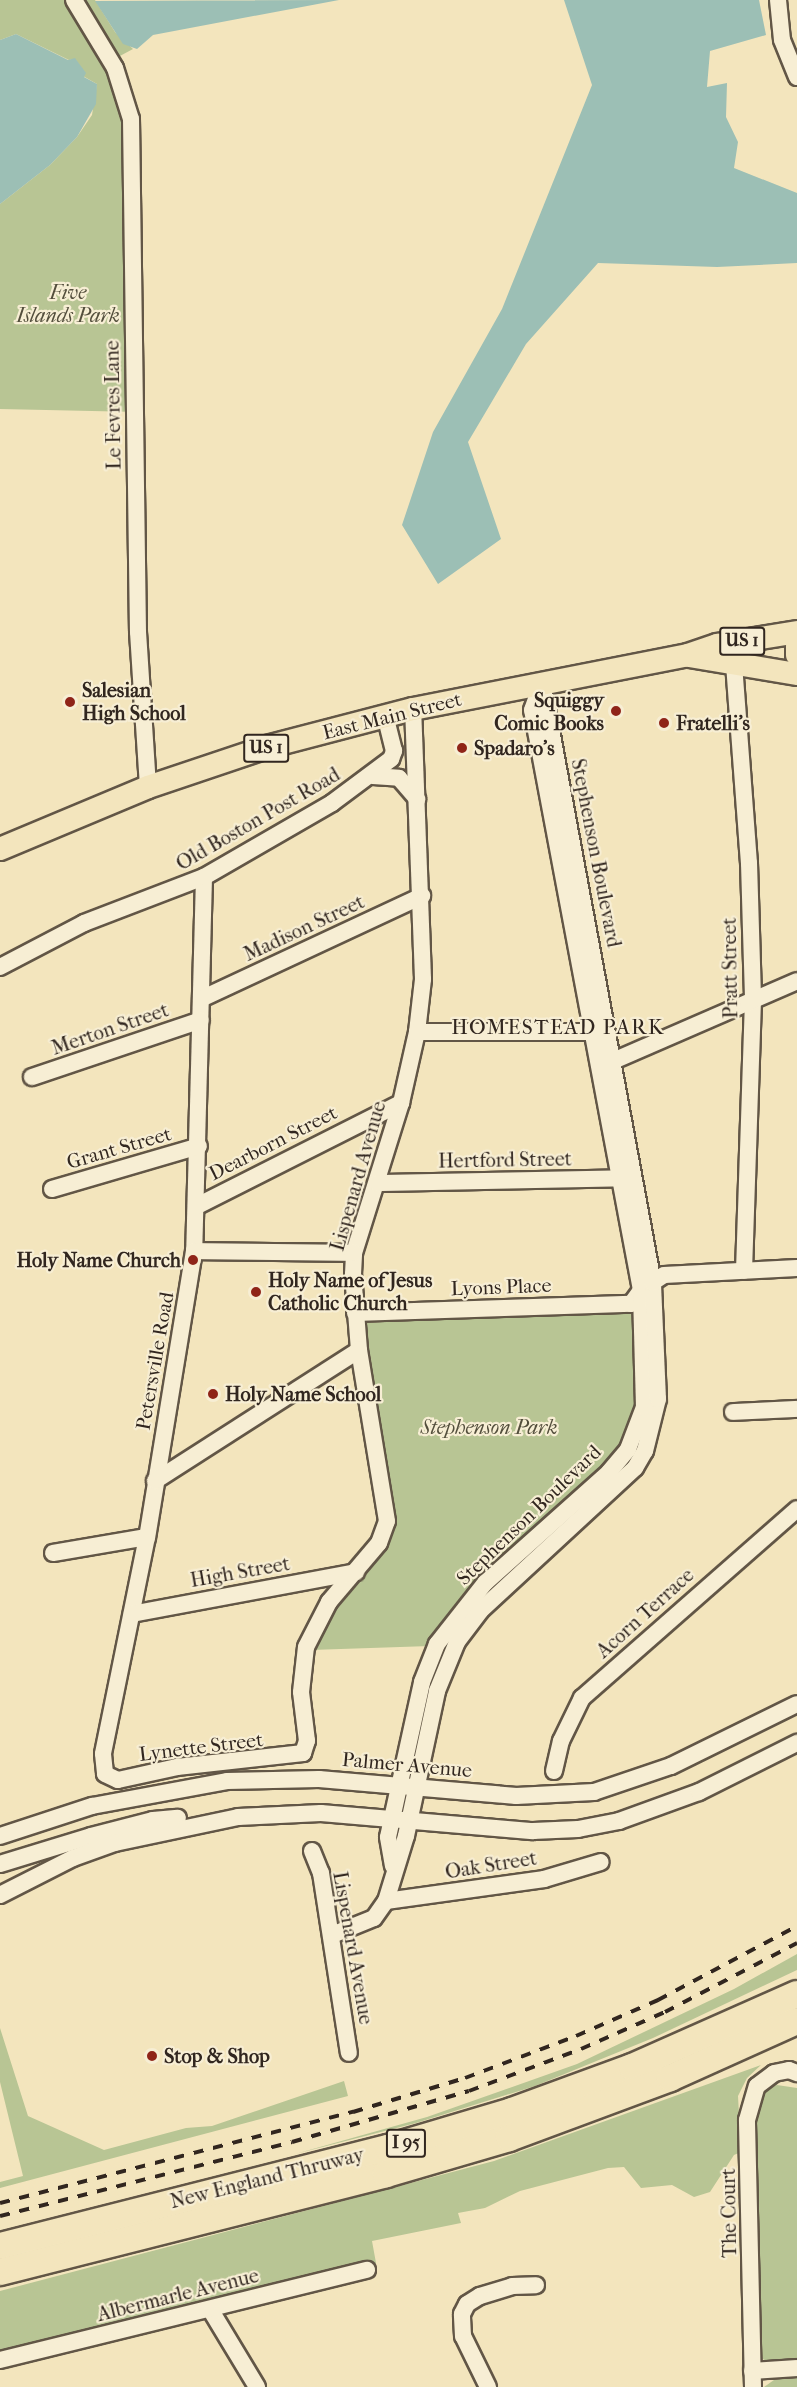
<!DOCTYPE html>
<style>
body{margin:0}
#map{position:relative;width:797px;height:2387px;overflow:hidden;background:#f3e5bd;font-family:"IM FELL French Canon",serif}
div>[style]{position:absolute}
[style*='--x']{left:calc(var(--x)*1px);top:calc(var(--y)*1px);width:calc(var(--w)*1px);rotate:calc(var(--a)*1deg)}
.green>*{inset:0;background:#b8c594}
.water>*{inset:0;background:#9cbfb5}
.roads{filter:drop-shadow(2px 0 #625646) drop-shadow(-2px 0 #625646) drop-shadow(0 2px #625646) drop-shadow(0 -2px #625646)}
.minor>*{height:16px;margin:-8px;padding:0 8px;transform-origin:8px;border-radius:8px;background:#f7eed4}
.major>*{height:22px;margin:-11px;padding:0 11px;transform-origin:11px;border-radius:11px;background:#f3e5bd}
.highway>*{height:26px;margin:-13px;padding:0 13px;transform-origin:13px;border-radius:13px;background:#f3e5bd}
.rail>*{height:4px;margin-top:-2px;transform-origin:0;background:repeating-linear-gradient(90deg,#31261f 0 10px,transparent 0 20px)}
.dots>*{width:16px;height:16px;translate:-50% -50%;box-sizing:border-box;border:3px solid #f7eed4;border-radius:50%}
span{translate:-50% -50%;white-space:nowrap;text-align:center;line-height:1.15;-webkit-text-stroke:4.5px #f7eed4;paint-order:stroke}
.shield-label span{padding:2px 4px;background:#f7eed4;border:2px solid;border-radius:4px;-webkit-text-stroke-width:0}
.shield-label{font-size:18px;color:#31261f;font-weight:700}
.park-label{font-size:20px;color:#534e3c;font-style:italic}
.street-label{font-size:20px;color:#31261f}
.poi-label{font-size:20px;color:#31261f;font-weight:700}
.left{translate:0 -50%;text-align:left}
.right{translate:-100% -50%;text-align:right}
.neighbourhood-label{font-size:21px;color:#31261f;letter-spacing:1.5px}
</style>
<div id="map">
<div class="green">
<i style="clip-path:polygon(0 0,95px 0,115px 32px,133px 49px,118px 57px,134px 103px,138px 412px,0 409px,0 204px,50px 165px,77px 137px,92px 115px,97px 84px,83px 76px,85px 73px,75px 59px,69px 60px,16px 34px,0 40px)"></i>
<i style="clip-path:polygon(639px 1311px,640px 1397px,622px 1446px,599px 1474px,430px 1646px,311px 1650px,334px 1602px,389px 1532px,360px 1323px)"></i>
<i style="clip-path:polygon(797px 1954px,797px 1970px,653px 2038px,535px 2086px,416px 2123px,295px 2154px,427px 2117px,577px 2064px,734px 1989px)"></i>
<i style="clip-path:polygon(0 2028px,28px 2116px,104px 2150px,186px 2128px,212px 2126px,344px 2081px,348px 2096px,0 2188px,0 2182px,23px 2176px,0 2082px)"></i>
<i style="clip-path:polygon(761px 2065px,747px 2078px,738px 2096px,741px 2152px,734px 2155px,710px 2192px,694px 2197px,672px 2185px,641px 2188px,624px 2167px,608px 2168px,520px 2191px,485px 2208px,458px 2213px,461px 2223px,372px 2241px,376px 2263px,0 2357px,0 2291px,494px 2161px)"></i>
<i style="clip-path:polygon(777px 2085px,797px 2088px,797px 2364px,770px 2363px,761px 2358px,757px 2350px,755px 2108px,765px 2090px)"></i>
<i style="clip-path:polygon(789px 2377px,797px 2378px,797px 2387px,764px 2387px,774px 2380px)"></i>
</div>
<div class="water">
<i style="clip-path:polygon(339px 0,153px 35px,137px 49px,123px 44px,95px 1px)"></i>
<i style="clip-path:polygon(564px 0,759px 0,766px 35px,710px 51px,707px 87px,727px 83px,726px 117px,738px 142px,734px 168px,797px 193px,797px 263px,717px 267px,598px 263px,526px 344px,468px 442px,501px 539px,438px 584px,402px 525px,433px 432px,502px 309px,592px 85px)"></i>
<i style="clip-path:polygon(16px 34px,68px 60px,75px 58px,86px 73px,84px 77px,97px 84px,96px 104px,77px 137px,50px 165px,0 204px,0 40px)"></i>
</div>
<div class="roads">
<div class="minor">
<i style="--x:74;--y:0;--w:79;--a:58.9"></i>
<i style="--x:115;--y:68;--w:53;--a:72.6"></i>
<i style="--x:131;--y:119;--w:513;--a:89.22"></i>
<i style="--x:138;--y:632;--w:155;--a:86.3"></i>
<i style="--x:778;--y:0;--w:40;--a:84.3"></i>
<i style="--x:782;--y:40;--w:40;--a:68"></i>
<i style="--x:734;--y:664;--w:200;--a:85.7"></i>
<i style="--x:749;--y:863;--w:137;--a:88.3"></i>
<i style="--x:753;--y:1000;--w:271;--a:91.9"></i>
<i style="--x:373;--y:776;--w:26;--a:4"></i>
<i style="--x:399;--y:778;--w:28;--a:49"></i>
<i style="--x:204;--y:877;--w:374;--a:91.5"></i>
<i style="--x:194;--y:1251;--w:290;--a:99.3"></i>
<i style="--x:147;--y:1537;--w:221;--a:101.5"></i>
<i style="--x:103;--y:1754;--w:20;--a:84"></i>
<i style="--x:105;--y:1774;--w:14;--a:25"></i>
<i style="--x:118;--y:1780;--w:60;--a:-12.4"></i>
<i style="--x:177;--y:1767;--w:127;--a:-6.3"></i>
<i style="--x:303;--y:1753;--w:13;--a:-72"></i>
<i style="--x:307;--y:1741;--w:49;--a:-97"></i>
<i style="--x:301;--y:1692;--w:45;--a:-83.7"></i>
<i style="--x:306;--y:1647;--w:51;--a:-62.9"></i>
<i style="--x:329;--y:1602;--w:77;--a:-49.7"></i>
<i style="--x:379;--y:1543;--w:23;--a:-70"></i>
<i style="--x:387;--y:1521;--w:173;--a:-99.3"></i>
<i style="--x:359;--y:1350;--w:76;--a:-94.5"></i>
<i style="--x:353;--y:1274;--w:21;--a:-87"></i>
<i style="--x:354;--y:1253;--w:157;--a:-72.6"></i>
<i style="--x:401;--y:1103;--w:73;--a:-77.3"></i>
<i style="--x:417;--y:1032;--w:53;--a:-83.5"></i>
<i style="--x:423;--y:979;--w:270;--a:-92.1"></i>
<i style="--x:0;--y:967;--w:95;--a:-27.6"></i>
<i style="--x:84;--y:923;--w:129;--a:-21"></i>
<i style="--x:204;--y:877;--w:148;--a:-30"></i>
<i style="--x:332;--y:803;--w:74;--a:-36.7"></i>
<i style="--x:391;--y:759;--w:9;--a:-69"></i>
<i style="--x:394;--y:751;--w:36;--a:-104"></i>
<i style="--x:203;--y:998;--w:242;--a:-25"></i>
<i style="--x:417;--y:1032;--w:187;--a:0"></i>
<i style="--x:604;--y:1065;--w:210;--a:-23.5"></i>
<i style="--x:32;--y:1077;--w:178;--a:-18.6"></i>
<i style="--x:377;--y:1183;--w:253;--a:-1.1"></i>
<i style="--x:52;--y:1189;--w:153;--a:-16.3"></i>
<i style="--x:197;--y:1206;--w:229;--a:-26.8"></i>
<i style="--x:194;--y:1251;--w:160;--a:0.7"></i>
<i style="--x:355;--y:1313;--w:276;--a:-1.9"></i>
<i style="--x:631;--y:1304;--w:17;--a:-54"></i>
<i style="--x:641;--y:1290;--w:27;--a:-33"></i>
<i style="--x:664;--y:1275;--w:133;--a:-3"></i>
<i style="--x:733;--y:1412;--w:64;--a:-2.7"></i>
<i style="--x:155;--y:1481;--w:242;--a:-32.7"></i>
<i style="--x:53;--y:1553;--w:95;--a:-9.7"></i>
<i style="--x:132;--y:1614;--w:228;--a:-10.6"></i>
<i style="--x:554;--y:1771;--w:31;--a:-77"></i>
<i style="--x:561;--y:1741;--w:48;--a:-64"></i>
<i style="--x:582;--y:1698;--w:286;--a:-41.3"></i>
<i style="--x:0;--y:1836;--w:97;--a:-18.1"></i>
<i style="--x:92;--y:1806;--w:137;--a:-10.5"></i>
<i style="--x:227;--y:1781;--w:92;--a:-1.2"></i>
<i style="--x:319;--y:1779;--w:198;--a:4.9"></i>
<i style="--x:516;--y:1796;--w:78;--a:-2.9"></i>
<i style="--x:594;--y:1792;--w:81;--a:-18.7"></i>
<i style="--x:671;--y:1766;--w:140;--a:-26.2"></i>
<i style="--x:312;--y:1851;--w:24;--a:68"></i>
<i style="--x:321;--y:1873;--w:182;--a:81.2"></i>
<i style="--x:0;--y:1864;--w:95;--a:-17.1"></i>
<i style="--x:91;--y:1836;--w:64;--a:-14.5"></i>
<i style="--x:153;--y:1820;--w:25;--a:-5"></i>
<i style="--x:393;--y:1866;--w:29;--a:-100"></i>
<i style="--x:388;--y:1837;--w:159;--a:-77.6"></i>
<i style="--x:422;--y:1682;--w:41;--a:-68.5"></i>
<i style="--x:437;--y:1644;--w:78;--a:-51.8"></i>
<i style="--x:485;--y:1583;--w:166;--a:-41.8"></i>
<i style="--x:609;--y:1472;--w:30;--a:-50"></i>
<i style="--x:628;--y:1449;--w:45;--a:-69.1"></i>
<i style="--x:644;--y:1407;--w:117;--a:-91.5"></i>
<i style="--x:641;--y:1290;--w:590;--a:-100.64"></i>
<i style="--x:532;--y:710;--w:27;--a:-70"></i>
<i style="--x:0;--y:1895;--w:82;--a:-26.9"></i>
<i style="--x:73;--y:1858;--w:45;--a:-19.7"></i>
<i style="--x:115;--y:1843;--w:126;--a:-11.9"></i>
<i style="--x:238;--y:1817;--w:83;--a:-2.8"></i>
<i style="--x:321;--y:1813;--w:213;--a:4.9"></i>
<i style="--x:533;--y:1831;--w:45;--a:-2.5"></i>
<i style="--x:578;--y:1829;--w:42;--a:-11"></i>
<i style="--x:619;--y:1821;--w:85;--a:-19.9"></i>
<i style="--x:699;--y:1792;--w:110;--a:-26.6"></i>
<i style="--x:386;--y:1901;--w:160;--a:-7.9"></i>
<i style="--x:544;--y:1879;--w:59;--a:-16.6"></i>
<i style="--x:332;--y:1935;--w:45;--a:-22"></i>
<i style="--x:374;--y:1918;--w:21;--a:-55"></i>
<i style="--x:386;--y:1901;--w:68;--a:-72.9"></i>
<i style="--x:406;--y:1836;--w:148;--a:-77.9"></i>
<i style="--x:437;--y:1691;--w:53;--a:-67.8"></i>
<i style="--x:457;--y:1642;--w:39;--a:-53"></i>
<i style="--x:480;--y:1611;--w:211;--a:-42.7"></i>
<i style="--x:635;--y:1468;--w:20;--a:-60"></i>
<i style="--x:645;--y:1451;--w:54;--a:-76"></i>
<i style="--x:658;--y:1399;--w:116;--a:-92.5"></i>
<i style="--x:653;--y:1283;--w:612;--a:-100.45"></i>
<i style="--x:210;--y:2309;--w:91;--a:58.9"></i>
<i style="--x:0;--y:2360;--w:378;--a:-13.8"></i>
<i style="--x:752;--y:2371;--w:45;--a:-3.8"></i>
<i style="--x:488;--y:2387;--w:57;--a:-116.1"></i>
<i style="--x:463;--y:2336;--w:22;--a:-93"></i>
<i style="--x:462;--y:2314;--w:11;--a:-63"></i>
<i style="--x:467;--y:2304;--w:15;--a:-32"></i>
<i style="--x:480;--y:2296;--w:34;--a:-17"></i>
<i style="--x:512;--y:2286;--w:24;--a:-2"></i>
<i style="--x:753;--y:2387;--w:267;--a:-91.3"></i>
<i style="--x:747;--y:2120;--w:35;--a:-74"></i>
<i style="--x:757;--y:2086;--w:21;--a:-37"></i>
<i style="--x:774;--y:2073;--w:15;--a:-11"></i>
<i style="--x:789;--y:2070;--w:9;--a:21"></i>
</div>
<div class="major">
<i style="--x:797;--y:646;--w:9;--a:90"></i>
<i style="--x:689;--y:656;--w:109;--a:9.5"></i>
<i style="--x:0;--y:849;--w:160;--a:-22.7"></i>
<i style="--x:148;--y:787;--w:126;--a:-18.6"></i>
<i style="--x:267;--y:747;--w:151;--a:-14.6"></i>
<i style="--x:413;--y:709;--w:280;--a:-11.1"></i>
<i style="--x:688;--y:655;--w:31;--a:-19"></i>
<i style="--x:717;--y:645;--w:81;--a:-9.2"></i>
</div>
<div class="highway">
<i style="--x:0;--y:2246;--w:400;--a:-14.2"></i>
<i style="--x:388;--y:2148;--w:129;--a:-16.6"></i>
<i style="--x:512;--y:2111;--w:128;--a:-20.1"></i>
<i style="--x:632;--y:2067;--w:180;--a:-23.9"></i>
<i style="--x:0;--y:2272;--w:398;--a:-14.2"></i>
<i style="--x:386;--y:2174;--w:128;--a:-16.3"></i>
<i style="--x:509;--y:2138;--w:172;--a:-20.4"></i>
<i style="--x:670;--y:2078;--w:139;--a:-24.2"></i>
</div>
</div>
<div class="rail">
<i style="--x:0;--y:2203;--w:365;--a:-14.5"></i>
<i style="--x:353;--y:2112;--w:117;--a:-16.9"></i>
<i style="--x:465;--y:2078;--w:119;--a:-20.7"></i>
<i style="--x:576;--y:2036;--w:90;--a:-23.7"></i>
<i style="--x:658;--y:2000;--w:157;--a:-28"></i>
<i style="--x:0;--y:2216;--w:301;--a:-14.2"></i>
<i style="--x:292;--y:2142;--w:184;--a:-16.1"></i>
<i style="--x:469;--y:2091;--w:120;--a:-20.6"></i>
<i style="--x:581;--y:2049;--w:92;--a:-23.8"></i>
<i style="--x:665;--y:2012;--w:149;--a:-27.6"></i>
</div>
<div class="dots">
<i style="left:70px;top:702px;background:#8f2418"></i>
<i style="left:616px;top:711px;background:#8f2418"></i>
<i style="left:664px;top:723px;background:#8f2418"></i>
<i style="left:462px;top:748px;background:#8f2418"></i>
<i style="left:193px;top:1260px;background:#8f2418"></i>
<i style="left:256px;top:1292px;background:#8f2418"></i>
<i style="left:213px;top:1394px;background:#8f2418"></i>
<i style="left:152px;top:2056px;background:#8f2418"></i>
</div>
<div class="shield-label">
<span style="left:742px;top:641px">US 1</span>
<span style="left:266px;top:748px">US 1</span>
<span style="left:406px;top:2143px">I 95</span>
</div>
<div class="park-label">
<span style="left:68px;top:304px">Five<br>Islands Park</span>
<span style="left:489px;top:1427px">Stephenson Park</span>
</div>
<div class="street-label">
<span style="left:113px;top:405px;rotate:-91deg">Le Fevres Lane</span>
<span style="left:392px;top:716px;rotate:-14deg">East Main Street</span>
<span style="left:258px;top:819px;rotate:-30deg">Old Boston Post Road</span>
<span style="left:596px;top:853px;rotate:79deg">Stephenson Boulevard</span>
<span style="left:304px;top:928px;rotate:-25deg">Madison Street</span>
<span style="left:730px;top:968px;rotate:-91deg">Pratt Street</span>
<span style="left:110px;top:1029px;rotate:-19deg">Merton Street</span>
<span style="left:273px;top:1143px;rotate:-27deg">Dearborn Street</span>
<span style="left:119px;top:1148px;rotate:-16deg">Grant Street</span>
<span style="left:505px;top:1160px;rotate:-1deg">Hertford Street</span>
<span style="left:358px;top:1176px;rotate:-74deg">Lispenard Avenue</span>
<span style="left:501px;top:1287px;rotate:-2deg">Lyons Place</span>
<span style="left:155px;top:1361px;rotate:-80deg">Petersville Road</span>
<span style="left:529px;top:1515px;rotate:-44deg">Stephenson Boulevard</span>
<span style="left:240px;top:1572px;rotate:-10deg">High Street</span>
<span style="left:645px;top:1613px;rotate:-42deg">Acorn Terrace</span>
<span style="left:201px;top:1747px;rotate:-7deg">Lynette Street</span>
<span style="left:407px;top:1765px;rotate:5deg">Palmer Avenue</span>
<span style="left:491px;top:1865px;rotate:-9deg">Oak Street</span>
<span style="left:353px;top:1948px;rotate:80deg">Lispenard Avenue</span>
<span style="left:267px;top:2178px;rotate:-14deg">New England Thruway</span>
<span style="left:729px;top:2213px;rotate:-91deg">The Court</span>
<span style="left:178px;top:2295px;rotate:-14deg">Albermarle Avenue</span>
</div>
<div class="poi-label">
<span class="left" style="left:82px;top:702px">Salesian<br>High School</span>
<span class="right" style="left:604px;top:712px">Squiggy<br>Comic Books</span>
<span class="left" style="left:676px;top:723px">Fratelli's</span>
<span class="left" style="left:474px;top:748px">Spadaro's</span>
<span class="right" style="left:181px;top:1260px">Holy Name Church</span>
<span class="left" style="left:268px;top:1292px">Holy Name of Jesus<br>Catholic Church</span>
<span class="left" style="left:225px;top:1394px">Holy Name School</span>
<span class="left" style="left:164px;top:2056px">Stop &amp; Shop</span>
</div>
<div class="neighbourhood-label">
<span style="left:558px;top:1027px">HOMESTEAD PARK</span>
</div>
</div>
